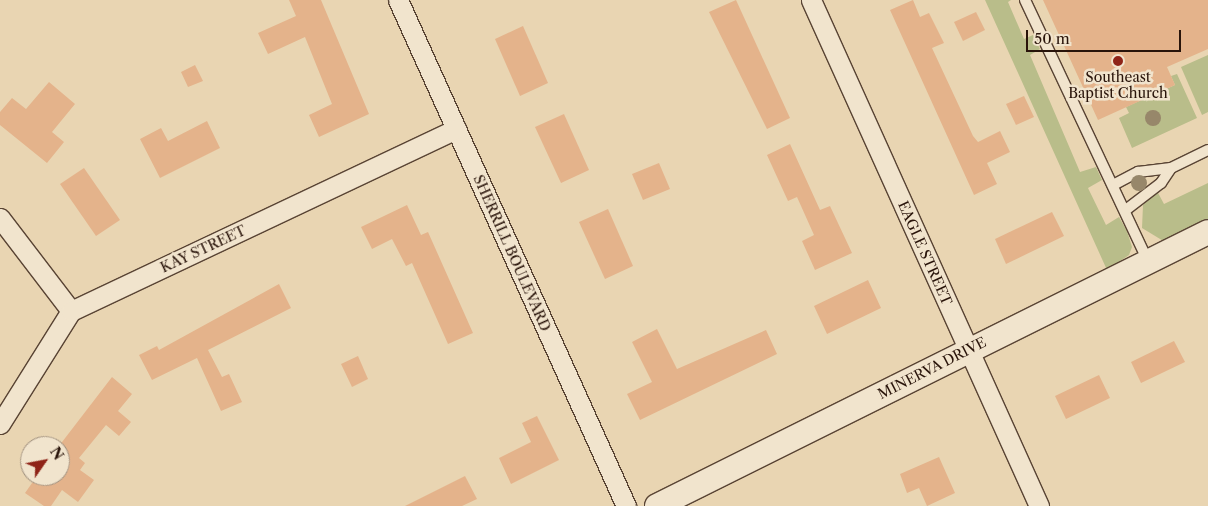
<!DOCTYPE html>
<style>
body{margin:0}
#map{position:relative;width:1208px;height:506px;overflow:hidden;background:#e9d5b2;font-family:"Libre Caslon Text",serif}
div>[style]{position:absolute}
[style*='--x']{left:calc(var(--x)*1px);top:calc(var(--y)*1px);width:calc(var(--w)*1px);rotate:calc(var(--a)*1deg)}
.green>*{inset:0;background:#b9bd8a}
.building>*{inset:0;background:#e4b38b}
.roads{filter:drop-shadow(1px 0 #594434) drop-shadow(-1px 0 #594434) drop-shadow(0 1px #594434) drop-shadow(0 -1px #594434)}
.service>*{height:10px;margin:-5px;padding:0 5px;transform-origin:5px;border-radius:5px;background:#f1e4cd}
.minor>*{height:19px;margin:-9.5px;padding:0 9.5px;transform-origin:9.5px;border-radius:9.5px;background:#f1e4cd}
.tertiary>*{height:24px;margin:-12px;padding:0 12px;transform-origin:12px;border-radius:12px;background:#f1e4cd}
.trees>*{width:16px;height:16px;margin:-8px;border-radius:50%;background:#97876a}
.dots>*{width:14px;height:14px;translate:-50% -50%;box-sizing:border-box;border:2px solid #f1e4cd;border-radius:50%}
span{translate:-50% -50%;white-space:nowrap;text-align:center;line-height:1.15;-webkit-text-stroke:5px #f1e4cd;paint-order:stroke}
.poi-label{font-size:14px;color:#29140a}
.street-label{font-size:14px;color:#29140a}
.north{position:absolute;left:20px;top:436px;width:50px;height:50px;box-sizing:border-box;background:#f1e4cd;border:1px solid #a1917f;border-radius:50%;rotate:57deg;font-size:14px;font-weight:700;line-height:20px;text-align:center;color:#29140a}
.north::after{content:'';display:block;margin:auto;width:18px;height:22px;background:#8f2418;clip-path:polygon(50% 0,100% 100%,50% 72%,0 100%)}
.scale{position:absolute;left:1026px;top:30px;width:155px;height:22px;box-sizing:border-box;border:2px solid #29140a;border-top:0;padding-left:6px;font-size:15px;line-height:18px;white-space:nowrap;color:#29140a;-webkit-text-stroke:4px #f1e4cd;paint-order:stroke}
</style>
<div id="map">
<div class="green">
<i style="clip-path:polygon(985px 0,1011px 0,1008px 2px,1024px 39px,1033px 35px,1040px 49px,1030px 55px,1080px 172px,1096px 167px,1102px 180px,1088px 188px,1106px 225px,1119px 217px,1127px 231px,1132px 247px,1129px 255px,1107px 270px)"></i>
<i style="clip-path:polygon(1208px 55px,1208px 112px,1202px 115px,1181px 67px)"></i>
<i style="clip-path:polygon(1177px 74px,1197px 118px,1132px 148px,1119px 118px,1129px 113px,1126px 107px,1175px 85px,1171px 76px)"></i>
<i style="clip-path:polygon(1208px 183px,1208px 222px,1165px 242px,1142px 228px,1143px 205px,1157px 191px,1164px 204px)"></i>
</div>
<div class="building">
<i style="clip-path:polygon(289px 0,321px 0,369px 114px,319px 137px,309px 115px,332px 104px,305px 37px,268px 54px,258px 33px,296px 16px)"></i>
<i style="clip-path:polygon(736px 0,790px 118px,767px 129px,709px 12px)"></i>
<i style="clip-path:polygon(913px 0,920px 17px,929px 13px,944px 43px,932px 48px,973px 136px,978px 142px,1000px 131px,1010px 152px,987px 163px,997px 184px,974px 195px,890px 10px)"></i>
<i style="clip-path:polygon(1043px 0,1208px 0,1208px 49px,1167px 67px,1175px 85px,1098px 120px)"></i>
<i style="clip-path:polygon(976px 12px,985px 30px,963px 41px,954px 22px)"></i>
<i style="clip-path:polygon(523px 26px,548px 83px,520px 96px,495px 39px)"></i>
<i style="clip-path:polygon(195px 65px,203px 81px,188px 87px,181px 72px)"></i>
<i style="clip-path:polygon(49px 82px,75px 104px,52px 132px,64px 142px,47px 163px,0 125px,0 112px,12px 98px,26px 109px)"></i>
<i style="clip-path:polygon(1024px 96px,1034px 117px,1016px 125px,1006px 104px)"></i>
<i style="clip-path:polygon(564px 114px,589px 170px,561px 183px,535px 127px)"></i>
<i style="clip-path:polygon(207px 121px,220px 148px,160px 178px,140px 139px,161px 128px,168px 141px)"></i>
<i style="clip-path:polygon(790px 144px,820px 210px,830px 206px,852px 253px,815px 270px,802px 241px,814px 235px,797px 197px,788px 201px,767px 155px)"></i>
<i style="clip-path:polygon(659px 163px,670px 189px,643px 200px,632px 174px)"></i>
<i style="clip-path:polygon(84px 168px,120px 220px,96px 236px,60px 184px)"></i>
<i style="clip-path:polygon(407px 205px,421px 235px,428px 232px,473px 333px,448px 344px,412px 263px,406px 266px,392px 239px,372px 249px,361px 227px)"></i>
<i style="clip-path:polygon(608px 209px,633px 266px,605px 279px,579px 222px)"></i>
<i style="clip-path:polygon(1052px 212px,1064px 236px,1006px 264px,995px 239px)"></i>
<i style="clip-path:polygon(868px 280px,881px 308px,827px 334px,814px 306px)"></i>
<i style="clip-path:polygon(279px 284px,291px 308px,208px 350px,222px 377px,229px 374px,242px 402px,221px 411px,197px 358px,152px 380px,139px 355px,157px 346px,159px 350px)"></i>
<i style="clip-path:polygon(657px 329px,677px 369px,766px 330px,777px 354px,640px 420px,627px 394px,652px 382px,632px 342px)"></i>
<i style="clip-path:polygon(1174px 341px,1185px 362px,1141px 383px,1131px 362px)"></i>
<i style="clip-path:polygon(358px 356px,368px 379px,352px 387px,341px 364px)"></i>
<i style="clip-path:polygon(1099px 375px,1110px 398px,1066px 419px,1055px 396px)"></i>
<i style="clip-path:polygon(112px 377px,132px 394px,118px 411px,131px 422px,119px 436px,106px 425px,79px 458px,85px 463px,80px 470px,94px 480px,78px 502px,62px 490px,51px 506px,44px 506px,25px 493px,37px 476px,60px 476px,59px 446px)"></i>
<i style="clip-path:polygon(537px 416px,559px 460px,511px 484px,499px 458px,531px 442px,522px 423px)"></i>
<i style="clip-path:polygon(939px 457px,955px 493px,927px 506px,919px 488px,907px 493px,900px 474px)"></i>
<i style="clip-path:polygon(465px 476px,477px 499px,462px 506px,405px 506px)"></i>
</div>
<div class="roads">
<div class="service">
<i style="--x:1025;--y:0;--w:289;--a:64.8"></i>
<i style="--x:1115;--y:184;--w:26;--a:-28"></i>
<i style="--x:1138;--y:172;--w:33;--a:-7"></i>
<i style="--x:1171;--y:168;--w:41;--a:-25.9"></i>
<i style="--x:1127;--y:209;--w:43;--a:-37.4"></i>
<i style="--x:1161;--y:183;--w:18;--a:-56"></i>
</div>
<div class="minor">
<i style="--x:398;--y:0;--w:555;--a:65.74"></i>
<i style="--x:811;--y:0;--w:555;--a:65.74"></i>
<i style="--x:0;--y:218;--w:117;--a:52.6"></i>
<i style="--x:0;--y:424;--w:133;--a:-57.9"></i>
<i style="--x:71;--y:311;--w:426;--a:-25.3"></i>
</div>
<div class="tertiary">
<i style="--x:657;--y:506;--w:615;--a:-26.44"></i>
</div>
</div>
<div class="trees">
<i style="left:1153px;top:118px"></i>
<i style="left:1139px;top:183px"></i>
</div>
<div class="dots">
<i style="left:1118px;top:61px;background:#8f2418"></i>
</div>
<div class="poi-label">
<span style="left:1118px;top:85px">Southeast<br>Baptist Church</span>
</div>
<div class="street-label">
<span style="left:203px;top:249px;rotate:-25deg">KAY STREET</span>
<span style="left:512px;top:253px;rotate:66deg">SHERRILL BOULEVARD</span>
<span style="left:925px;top:253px;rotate:66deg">EAGLE STREET</span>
<span style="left:932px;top:368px;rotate:-27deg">MINERVA DRIVE</span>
</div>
<div class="north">N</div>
<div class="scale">50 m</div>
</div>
